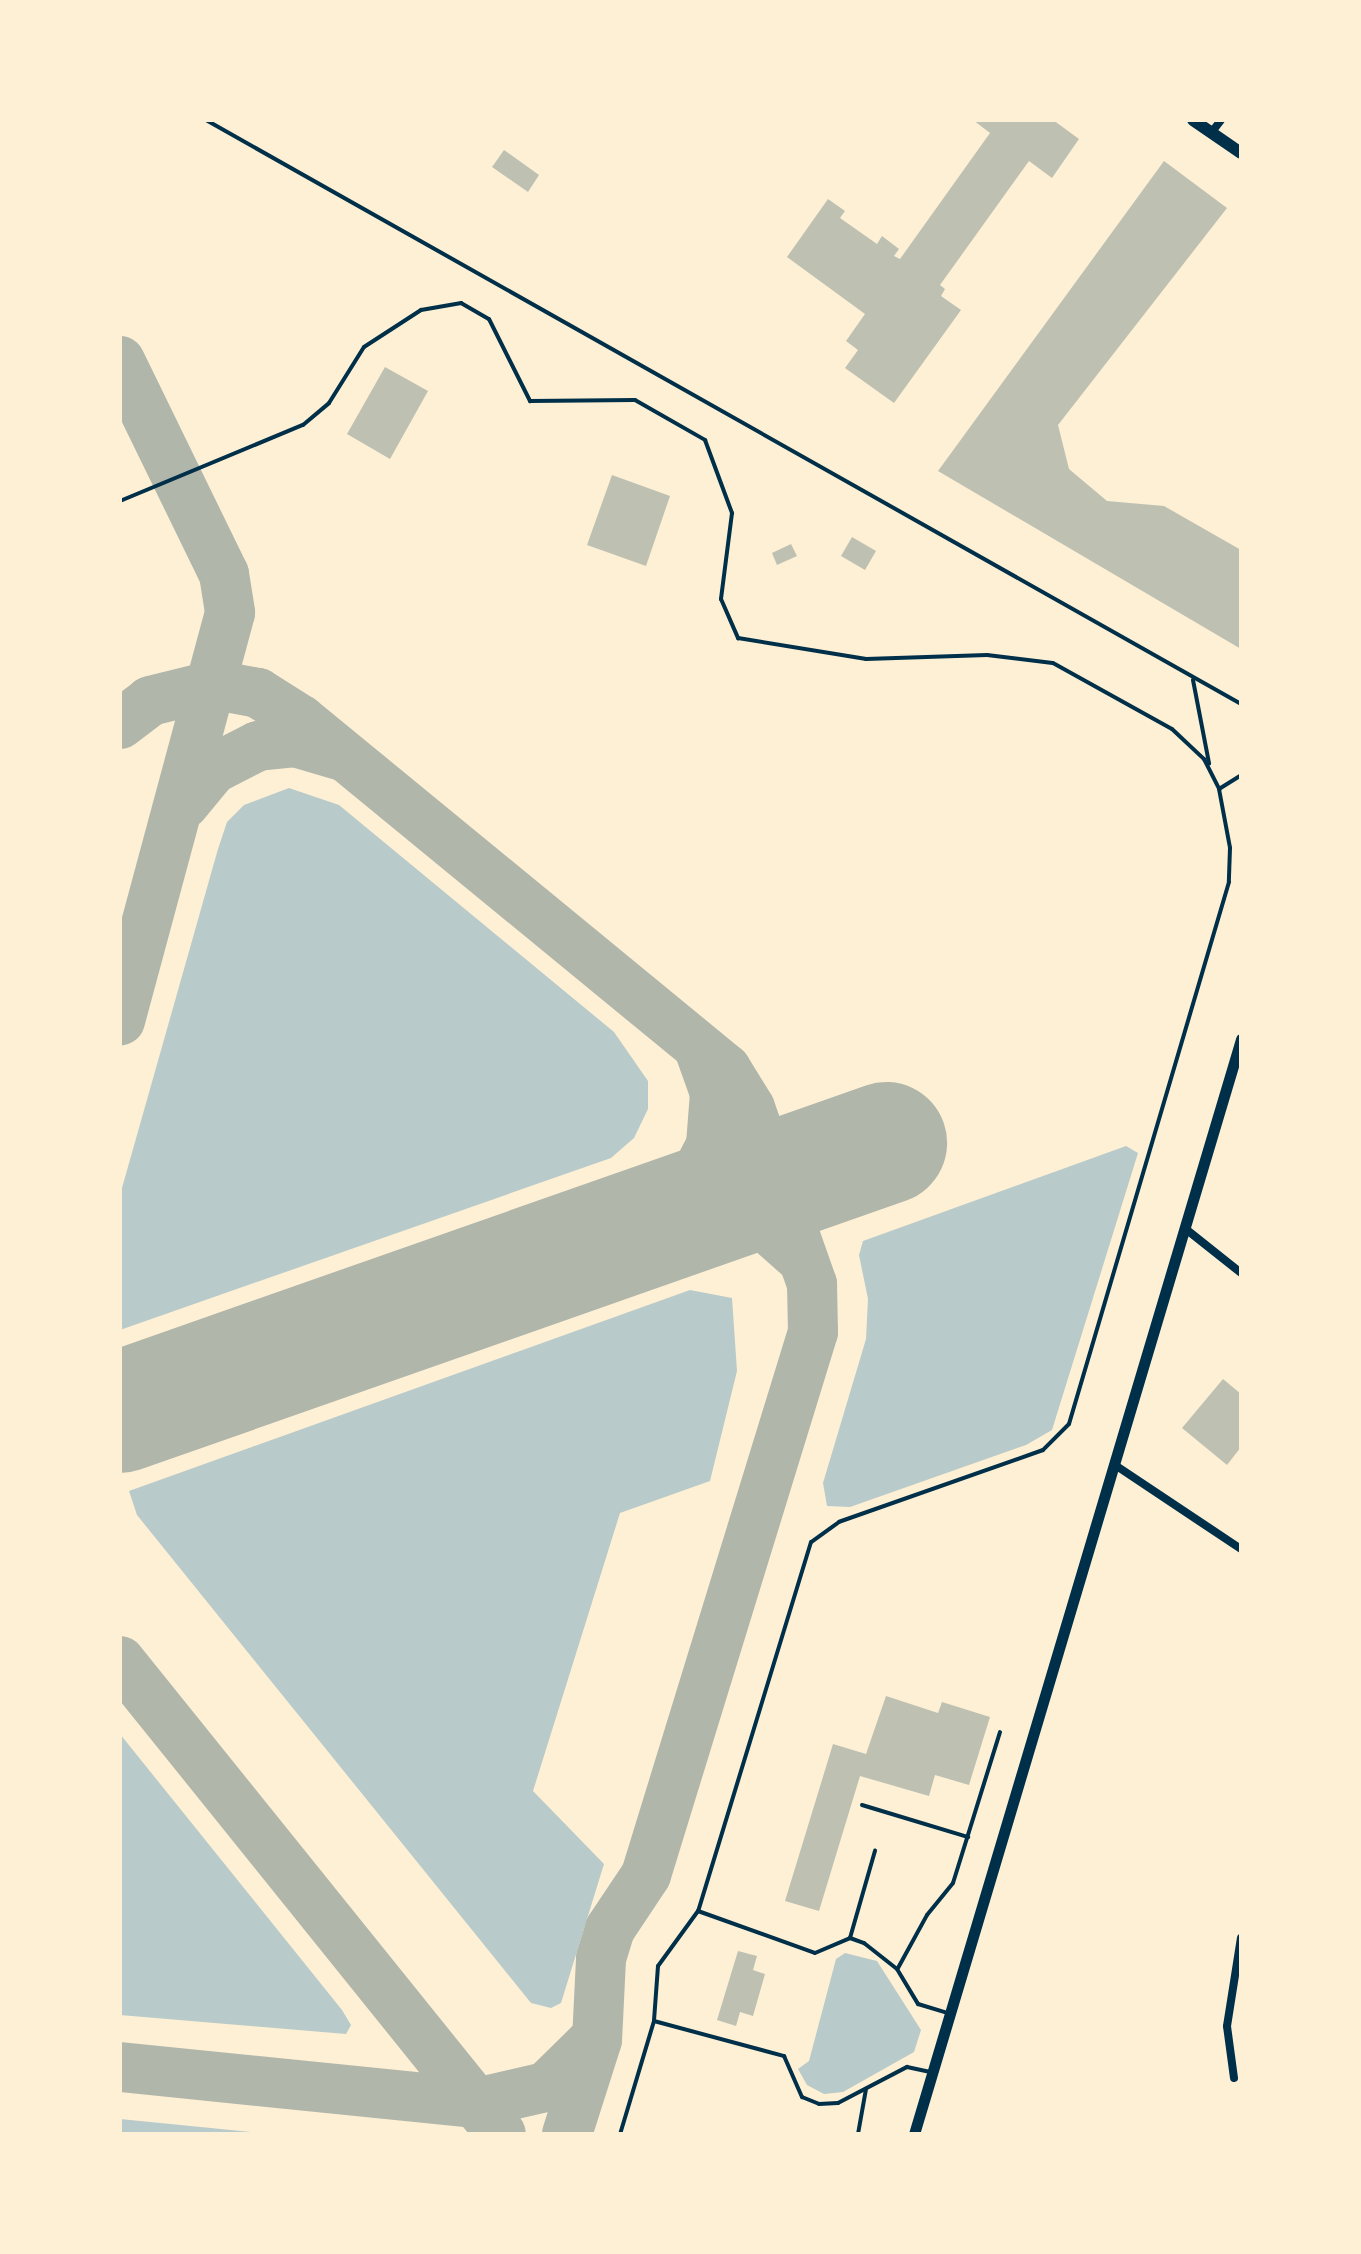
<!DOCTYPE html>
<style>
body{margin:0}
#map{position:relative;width:1361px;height:2254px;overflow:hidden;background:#fdf0d5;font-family:"PT Sans Narrow",sans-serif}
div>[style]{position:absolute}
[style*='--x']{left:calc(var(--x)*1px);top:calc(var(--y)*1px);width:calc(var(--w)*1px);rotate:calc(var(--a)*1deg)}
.green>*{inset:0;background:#b9caca}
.taxiway>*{height:50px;margin:-25px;padding:0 25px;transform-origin:25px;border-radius:25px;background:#b1b6ab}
.runway>*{height:122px;margin:-61px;padding:0 61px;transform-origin:61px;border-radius:61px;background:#b1b6ab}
.building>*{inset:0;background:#bec0b2}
.service>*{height:4px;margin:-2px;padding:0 2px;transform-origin:2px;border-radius:2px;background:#003049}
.minor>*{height:8px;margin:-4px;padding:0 4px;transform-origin:4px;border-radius:4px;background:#003049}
.secondary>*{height:11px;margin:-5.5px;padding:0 5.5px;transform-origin:5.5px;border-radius:5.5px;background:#003049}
.primary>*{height:12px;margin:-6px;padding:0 6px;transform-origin:6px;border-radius:6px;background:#003049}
span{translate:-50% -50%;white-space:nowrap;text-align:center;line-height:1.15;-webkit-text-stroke:10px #fdf0d5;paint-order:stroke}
.frame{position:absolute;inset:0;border:122px solid #fdf0d5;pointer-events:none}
</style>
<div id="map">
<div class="green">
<i style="clip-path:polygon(289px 788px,339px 805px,614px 1032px,648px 1081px,648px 1109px,634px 1138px,611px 1158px,120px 1330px,120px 1195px,218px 849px,227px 822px,244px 805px)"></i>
<i style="clip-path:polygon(1126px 1146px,1138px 1153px,1052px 1430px,1026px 1445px,850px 1507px,827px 1506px,823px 1483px,866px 1339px,868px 1299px,859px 1255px,863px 1241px)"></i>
<i style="clip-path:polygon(690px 1290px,732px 1298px,737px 1371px,710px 1481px,620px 1513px,533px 1791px,604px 1864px,561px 2003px,551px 2008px,531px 2003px,137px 1515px,129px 1491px)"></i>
<i style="clip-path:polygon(120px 1734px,342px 2010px,351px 2025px,346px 2034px,120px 2015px)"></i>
<i style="clip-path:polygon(845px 1953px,877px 1961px,921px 2030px,914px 2052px,843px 2092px,824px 2094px,807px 2085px,798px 2069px,809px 2061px,836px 1959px)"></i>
<i style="clip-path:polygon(120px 2119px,272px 2134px,120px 2134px)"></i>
</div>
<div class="taxiway">
<i style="--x:120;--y:361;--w:237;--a:64"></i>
<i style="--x:224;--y:574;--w:39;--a:81"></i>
<i style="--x:230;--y:613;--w:422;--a:105.1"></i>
<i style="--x:120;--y:724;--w:38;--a:-37"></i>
<i style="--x:150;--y:701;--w:67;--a:-13.8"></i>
<i style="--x:215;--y:685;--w:44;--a:10.5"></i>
<i style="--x:258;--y:693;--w:51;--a:32.1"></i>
<i style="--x:301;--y:720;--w:550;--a:39.39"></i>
<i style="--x:726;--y:1069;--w:46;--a:58.4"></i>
<i style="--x:750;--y:1108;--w:187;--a:70.6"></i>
<i style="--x:812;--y:1284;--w:48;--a:88.8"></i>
<i style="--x:813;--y:1332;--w:568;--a:107.1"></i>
<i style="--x:646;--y:1875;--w:65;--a:123.7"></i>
<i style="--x:610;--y:1929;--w:31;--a:107"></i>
<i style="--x:601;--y:1959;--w:81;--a:92.8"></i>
<i style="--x:597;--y:2040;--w:99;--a:107.7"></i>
<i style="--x:184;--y:804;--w:45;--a:-50.4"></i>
<i style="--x:213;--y:769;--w:51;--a:-27.1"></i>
<i style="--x:258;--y:746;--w:37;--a:-6"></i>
<i style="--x:295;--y:742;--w:46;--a:16.5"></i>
<i style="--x:689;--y:1212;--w:69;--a:6.6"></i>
<i style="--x:758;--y:1220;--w:59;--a:41.6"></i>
<i style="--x:653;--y:1224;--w:49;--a:-44.2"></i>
<i style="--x:688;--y:1190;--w:51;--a:-62.9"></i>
<i style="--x:711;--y:1145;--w:52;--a:-85.6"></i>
<i style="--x:715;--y:1093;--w:45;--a:-109.7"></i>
<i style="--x:120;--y:1661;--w:607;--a:51.15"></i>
<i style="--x:120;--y:2067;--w:358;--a:5.8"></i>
<i style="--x:476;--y:2103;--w:72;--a:-12.9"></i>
<i style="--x:546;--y:2087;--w:64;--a:-44.4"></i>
</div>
<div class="runway">
<i style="--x:120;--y:1412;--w:812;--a:-19.35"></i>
</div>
<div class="building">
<i style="clip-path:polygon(973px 120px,1053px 120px,1079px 139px,1052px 178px,1029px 161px,940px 285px,945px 289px,941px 296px,961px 310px,894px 403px,845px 368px,858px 350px,846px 341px,865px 314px,787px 257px,828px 199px,845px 211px,840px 218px,877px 244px,882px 236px,899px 249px,894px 256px,900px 259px,990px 133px)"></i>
<i style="clip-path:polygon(504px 150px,539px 175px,528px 192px,492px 167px)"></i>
<i style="clip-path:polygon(1164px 161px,1227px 208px,1058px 425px,1069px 469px,1107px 501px,1164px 506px,1241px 550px,1241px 649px,938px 471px)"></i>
<i style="clip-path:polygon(385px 367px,428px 391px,390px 459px,347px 434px)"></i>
<i style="clip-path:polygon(612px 475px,670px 496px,646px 566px,587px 545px)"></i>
<i style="clip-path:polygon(852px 537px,876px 551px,865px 570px,841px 556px)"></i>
<i style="clip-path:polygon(791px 544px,797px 556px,777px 565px,772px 553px)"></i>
<i style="clip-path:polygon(1223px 1379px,1241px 1394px,1241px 1447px,1227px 1465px,1182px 1428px)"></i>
<i style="clip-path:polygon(886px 1696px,938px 1713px,942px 1702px,990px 1717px,969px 1785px,935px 1775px,929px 1796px,860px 1776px,819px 1911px,785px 1901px,833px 1744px,866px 1754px)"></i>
<i style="clip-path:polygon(738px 1951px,757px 1956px,753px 1970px,765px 1974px,753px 2016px,740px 2012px,736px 2026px,717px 2020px)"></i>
</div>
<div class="service">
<i style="--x:206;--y:120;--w:1188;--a:29.43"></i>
<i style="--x:120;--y:501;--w:198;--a:-22.6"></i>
<i style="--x:303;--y:425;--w:34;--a:-40"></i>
<i style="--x:329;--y:403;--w:66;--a:-58"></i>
<i style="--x:364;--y:347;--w:68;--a:-33"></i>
<i style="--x:421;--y:310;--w:41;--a:-9.9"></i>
<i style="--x:461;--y:303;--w:32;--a:30"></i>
<i style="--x:489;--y:319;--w:92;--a:63.4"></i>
<i style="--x:530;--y:401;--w:105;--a:-0.5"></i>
<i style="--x:635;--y:400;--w:81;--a:29.7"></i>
<i style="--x:705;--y:440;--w:78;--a:69.7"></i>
<i style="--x:732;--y:513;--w:87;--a:97.3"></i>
<i style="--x:721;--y:599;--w:43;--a:66.4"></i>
<i style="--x:738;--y:638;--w:130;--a:9.3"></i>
<i style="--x:866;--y:659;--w:121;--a:-1.9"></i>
<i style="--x:987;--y:655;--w:66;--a:6.9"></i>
<i style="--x:1053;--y:663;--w:136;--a:29"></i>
<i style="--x:1172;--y:729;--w:44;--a:43.2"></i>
<i style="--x:1204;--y:759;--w:34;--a:63"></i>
<i style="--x:1219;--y:789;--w:60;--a:79.4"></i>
<i style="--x:1230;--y:848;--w:34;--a:92"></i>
<i style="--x:1229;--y:882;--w:565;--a:106.45"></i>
<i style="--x:1069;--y:1424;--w:37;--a:135"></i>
<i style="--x:1043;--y:1450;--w:216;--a:160.6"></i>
<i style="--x:839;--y:1522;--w:34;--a:144"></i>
<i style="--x:811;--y:1542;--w:386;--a:107"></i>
<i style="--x:698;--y:1911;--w:68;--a:126"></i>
<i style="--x:658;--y:1966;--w:55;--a:94.2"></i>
<i style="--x:654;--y:2021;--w:118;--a:106.7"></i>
<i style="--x:1193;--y:680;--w:85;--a:79.1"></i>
<i style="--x:1219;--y:789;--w:26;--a:-32"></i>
<i style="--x:862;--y:1805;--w:111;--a:16.8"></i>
<i style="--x:698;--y:1911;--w:124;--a:19.7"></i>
<i style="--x:815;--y:1953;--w:38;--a:-23"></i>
<i style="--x:850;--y:1938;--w:15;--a:20"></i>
<i style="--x:864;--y:1943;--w:42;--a:38.2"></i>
<i style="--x:897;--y:1969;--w:41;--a:59"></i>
<i style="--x:918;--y:2004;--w:28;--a:17"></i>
<i style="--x:850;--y:1938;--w:91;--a:-74"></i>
<i style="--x:898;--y:1968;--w:60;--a:-61.3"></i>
<i style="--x:927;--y:1915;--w:41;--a:-50.9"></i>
<i style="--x:953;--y:1883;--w:158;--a:-72.7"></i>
<i style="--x:654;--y:2021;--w:135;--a:15.1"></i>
<i style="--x:784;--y:2056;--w:45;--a:66.3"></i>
<i style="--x:802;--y:2097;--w:18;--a:22"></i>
<i style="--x:819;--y:2104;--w:19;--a:-3"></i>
<i style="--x:838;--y:2103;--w:78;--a:-27.6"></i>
<i style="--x:907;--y:2067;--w:25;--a:12"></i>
<i style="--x:858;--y:2134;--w:46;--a:-79.9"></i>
</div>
<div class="minor">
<i style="--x:1211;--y:133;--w:16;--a:-52"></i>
<i style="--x:1187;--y:1230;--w:69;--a:38.5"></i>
<i style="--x:1115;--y:1465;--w:151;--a:33.7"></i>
<i style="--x:1234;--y:2078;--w:52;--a:-97.7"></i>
<i style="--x:1227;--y:2026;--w:89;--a:-81"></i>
</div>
<div class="secondary">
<i style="--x:914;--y:2134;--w:1143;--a:-73.37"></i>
</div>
<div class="primary">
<i style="--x:1193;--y:120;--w:58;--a:34.5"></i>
</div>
<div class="frame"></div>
</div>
